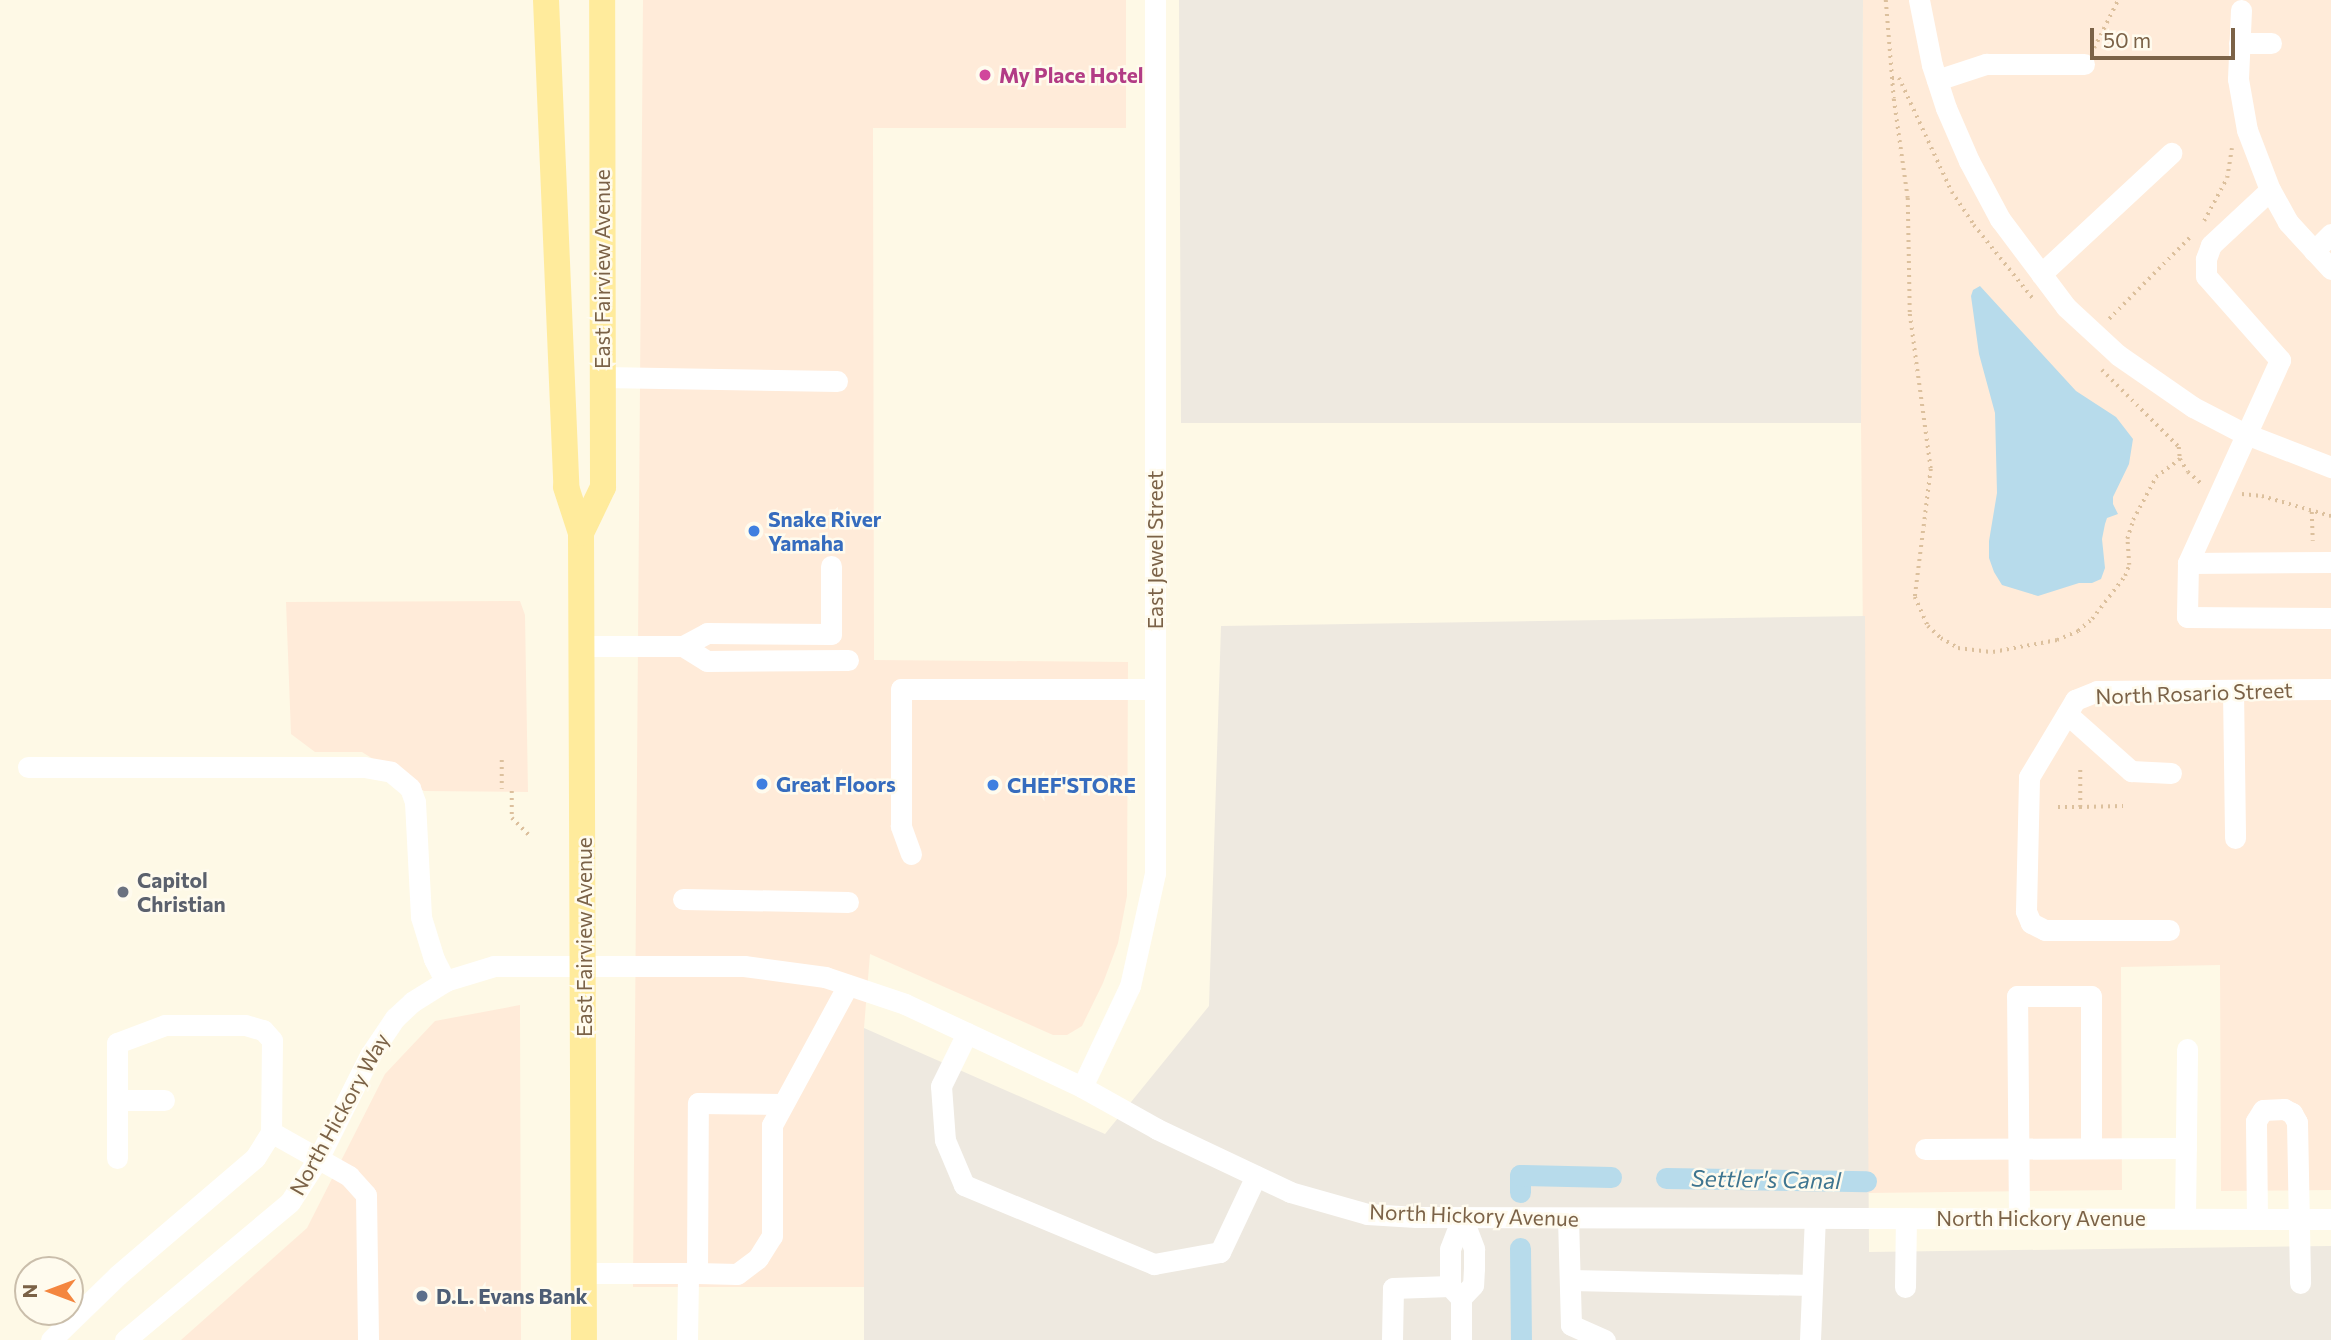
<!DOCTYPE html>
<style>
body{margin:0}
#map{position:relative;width:2331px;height:1340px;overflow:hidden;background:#fef9e6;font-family:Commissioner,sans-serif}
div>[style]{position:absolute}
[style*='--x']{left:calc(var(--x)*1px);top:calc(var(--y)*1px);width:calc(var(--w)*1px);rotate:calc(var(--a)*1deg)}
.commercial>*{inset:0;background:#ffebd9}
.industrial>*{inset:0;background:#eee9e0}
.water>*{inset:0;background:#b7dbeb}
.canal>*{height:21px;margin:-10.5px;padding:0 10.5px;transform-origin:10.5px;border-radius:10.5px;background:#b7dbeb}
.path>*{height:3.5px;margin-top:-1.75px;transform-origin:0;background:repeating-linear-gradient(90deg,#dcc09d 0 2px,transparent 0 7px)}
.minor>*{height:21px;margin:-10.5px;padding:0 10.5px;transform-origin:10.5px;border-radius:10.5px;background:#fff}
.major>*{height:26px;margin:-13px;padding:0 13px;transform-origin:13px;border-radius:13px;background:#ffeb9c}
.dots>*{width:19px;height:19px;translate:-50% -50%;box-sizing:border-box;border:4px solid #fffbee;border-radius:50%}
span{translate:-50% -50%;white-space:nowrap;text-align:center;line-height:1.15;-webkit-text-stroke:5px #fffbee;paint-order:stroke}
.hotel-label{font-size:21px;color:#b23c85;font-weight:700}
.left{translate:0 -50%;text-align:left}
.street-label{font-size:21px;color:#7b6247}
.shop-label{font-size:21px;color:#366cbe;font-weight:700}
.worship-label{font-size:21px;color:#5b616d;font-weight:700}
.service-label{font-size:21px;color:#4e5e75;font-weight:700}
.water-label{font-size:23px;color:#3e7590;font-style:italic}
.north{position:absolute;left:14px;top:1256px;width:70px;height:70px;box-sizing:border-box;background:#fffbee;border:2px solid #cabeab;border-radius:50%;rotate:270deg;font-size:19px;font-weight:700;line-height:28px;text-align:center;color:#7b6247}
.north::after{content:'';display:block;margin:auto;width:24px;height:32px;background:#f4863f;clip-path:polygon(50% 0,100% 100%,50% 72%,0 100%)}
.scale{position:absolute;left:2090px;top:28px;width:145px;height:32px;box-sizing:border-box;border:4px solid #7b6247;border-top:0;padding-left:9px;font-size:21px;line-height:24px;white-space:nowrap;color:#7b6247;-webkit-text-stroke:5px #fffbee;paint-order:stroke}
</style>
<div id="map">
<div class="commercial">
<i style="clip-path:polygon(643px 0,1126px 0,1126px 128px,873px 128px,874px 660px,1128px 662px,1127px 896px,1118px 943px,1103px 983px,1082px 1026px,1067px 1035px,1053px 1035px,870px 954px,864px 1028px,864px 1287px,633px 1287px)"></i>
<i style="clip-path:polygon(1863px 0,2331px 0,2331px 1190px,2221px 1191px,2220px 965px,2121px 967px,2122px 1190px,1868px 1193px,1861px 423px)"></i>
<i style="clip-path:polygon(520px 601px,525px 615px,528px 792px,424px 791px,362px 752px,315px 752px,291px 734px,286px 602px)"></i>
<i style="clip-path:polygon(520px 1005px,521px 1340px,181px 1340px,307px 1228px,385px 1074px,435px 1021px)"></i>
</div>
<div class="industrial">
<i style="clip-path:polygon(1179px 0,1863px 0,1861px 423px,1181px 423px)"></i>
<i style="clip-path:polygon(1865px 616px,1869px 1252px,2331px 1246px,2331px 1340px,864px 1340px,864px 1028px,1105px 1134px,1209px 1006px,1221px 626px)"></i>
</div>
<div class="water">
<i style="clip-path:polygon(1980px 286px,2076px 391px,2116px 417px,2133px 439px,2129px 464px,2113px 497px,2113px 504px,2118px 514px,2107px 518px,2105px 524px,2102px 539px,2105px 568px,2101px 579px,2092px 583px,2079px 583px,2038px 596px,2002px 585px,1994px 572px,1989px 558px,1989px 541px,1997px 493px,1995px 413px,1979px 354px,1971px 296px,1973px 290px)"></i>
</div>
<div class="canal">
<i style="--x:1666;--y:1178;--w:200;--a:0.9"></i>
<i style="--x:1520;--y:1192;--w:17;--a:-90"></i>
<i style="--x:1520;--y:1175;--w:91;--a:1.3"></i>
<i style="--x:1520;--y:1248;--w:92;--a:89.4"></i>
</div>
<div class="path">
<i style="--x:1886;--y:0;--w:99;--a:85.4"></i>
<i style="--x:1894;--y:99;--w:100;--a:82"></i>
<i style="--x:1908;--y:198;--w:116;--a:89"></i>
<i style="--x:1910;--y:314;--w:156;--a:82.3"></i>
<i style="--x:1931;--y:469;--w:129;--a:97.1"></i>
<i style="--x:1915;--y:597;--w:32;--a:66"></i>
<i style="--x:1928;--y:626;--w:18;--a:43"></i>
<i style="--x:1941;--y:638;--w:20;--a:30"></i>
<i style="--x:1958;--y:648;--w:35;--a:7"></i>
<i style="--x:1993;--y:652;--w:65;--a:-10.6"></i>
<i style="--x:2057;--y:640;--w:23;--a:-23"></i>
<i style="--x:2078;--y:631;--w:18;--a:-41"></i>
<i style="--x:2092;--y:619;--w:54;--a:-52.5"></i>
<i style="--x:2125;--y:576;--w:12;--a:-70"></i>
<i style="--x:2129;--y:565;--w:26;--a:-94"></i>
<i style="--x:2127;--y:539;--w:20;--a:-72"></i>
<i style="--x:2133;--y:520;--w:49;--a:-61.9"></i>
<i style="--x:2156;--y:477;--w:30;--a:-37"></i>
<i style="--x:2094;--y:48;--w:54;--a:-63.4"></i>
<i style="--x:1892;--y:78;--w:7;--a:0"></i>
<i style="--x:1899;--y:78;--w:7;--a:63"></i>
<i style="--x:1902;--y:84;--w:119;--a:65.2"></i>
<i style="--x:1952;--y:192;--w:40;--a:56"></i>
<i style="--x:1974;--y:225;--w:96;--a:51.3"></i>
<i style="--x:2204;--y:221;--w:49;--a:-61.9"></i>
<i style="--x:2227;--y:178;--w:30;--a:-81"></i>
<i style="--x:2109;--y:319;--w:118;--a:-45.3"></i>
<i style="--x:2102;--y:370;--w:109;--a:45"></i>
<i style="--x:2179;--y:447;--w:12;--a:85"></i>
<i style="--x:2180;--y:459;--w:15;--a:58"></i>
<i style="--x:2188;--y:472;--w:20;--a:41"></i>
<i style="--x:2242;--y:494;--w:20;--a:6"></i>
<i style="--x:2262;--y:496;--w:72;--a:16.2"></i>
<i style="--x:2312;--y:512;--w:29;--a:88"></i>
<i style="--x:502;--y:760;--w:29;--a:90"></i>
<i style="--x:512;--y:791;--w:27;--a:90"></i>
<i style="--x:512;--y:818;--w:27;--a:45"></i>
<i style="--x:2058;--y:807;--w:22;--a:0"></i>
<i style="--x:2080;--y:807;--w:39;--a:-90"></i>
<i style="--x:2080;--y:807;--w:43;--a:-1.3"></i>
</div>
<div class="minor">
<i style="--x:1919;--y:0;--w:66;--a:78.7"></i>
<i style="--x:1932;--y:65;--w:45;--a:72"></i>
<i style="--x:1946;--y:108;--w:58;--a:66.5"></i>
<i style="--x:1969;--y:161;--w:66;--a:61.9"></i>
<i style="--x:2000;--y:219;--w:110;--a:53.1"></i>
<i style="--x:2066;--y:307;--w:71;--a:42.7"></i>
<i style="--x:2118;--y:355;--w:91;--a:34.7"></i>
<i style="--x:2193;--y:407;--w:54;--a:27.5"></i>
<i style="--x:2241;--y:432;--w:97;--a:21.3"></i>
<i style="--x:2241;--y:10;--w:69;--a:92.5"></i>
<i style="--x:2238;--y:79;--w:52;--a:80"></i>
<i style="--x:2247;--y:130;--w:64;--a:69"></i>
<i style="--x:2239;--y:43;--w:32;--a:0"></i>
<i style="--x:1937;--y:80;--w:52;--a:-18.1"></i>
<i style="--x:1986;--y:64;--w:98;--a:0"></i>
<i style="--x:2314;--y:251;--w:24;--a:-45"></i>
<i style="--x:2331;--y:269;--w:64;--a:-132.5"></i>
<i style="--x:2288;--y:222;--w:37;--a:-119"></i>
<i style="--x:2270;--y:190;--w:81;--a:137"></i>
<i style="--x:2211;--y:245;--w:15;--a:110"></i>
<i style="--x:2206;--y:259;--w:17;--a:90"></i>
<i style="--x:2206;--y:276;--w:112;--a:48.6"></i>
<i style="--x:2280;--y:360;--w:223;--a:114.4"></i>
<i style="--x:2188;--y:563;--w:54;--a:91.1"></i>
<i style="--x:2187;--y:617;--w:144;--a:0.4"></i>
<i style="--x:2041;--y:274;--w:178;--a:-42.9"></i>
<i style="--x:602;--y:377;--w:235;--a:1"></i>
<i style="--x:2188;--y:563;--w:143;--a:-0.4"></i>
<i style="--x:583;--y:646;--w:100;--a:0"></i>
<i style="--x:683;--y:646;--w:27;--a:-28"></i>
<i style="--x:707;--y:633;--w:124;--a:0.5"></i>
<i style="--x:831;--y:634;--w:68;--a:-90"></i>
<i style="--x:683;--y:646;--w:28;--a:32"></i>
<i style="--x:707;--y:661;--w:141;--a:-0.4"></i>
<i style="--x:2233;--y:690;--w:148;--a:89.2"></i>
<i style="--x:2067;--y:714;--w:86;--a:41.7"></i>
<i style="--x:2131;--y:771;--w:40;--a:2.9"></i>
<i style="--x:28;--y:767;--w:336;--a:0"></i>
<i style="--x:364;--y:767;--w:27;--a:10"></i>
<i style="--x:391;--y:772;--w:25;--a:40"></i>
<i style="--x:410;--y:788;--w:15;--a:70"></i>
<i style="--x:415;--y:802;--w:115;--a:87"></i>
<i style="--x:421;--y:917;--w:44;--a:72.8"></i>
<i style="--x:434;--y:959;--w:25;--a:63"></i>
<i style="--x:911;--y:854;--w:30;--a:-110"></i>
<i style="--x:901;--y:826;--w:137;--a:-90"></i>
<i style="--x:901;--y:689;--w:254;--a:0"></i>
<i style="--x:683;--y:899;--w:165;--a:1"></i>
<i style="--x:2169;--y:930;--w:124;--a:180"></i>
<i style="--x:2045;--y:930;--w:16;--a:-153"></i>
<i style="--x:2031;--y:923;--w:13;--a:-113"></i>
<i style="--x:2026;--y:911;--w:134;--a:-88.7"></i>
<i style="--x:2029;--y:777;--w:90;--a:-59.1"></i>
<i style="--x:2075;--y:700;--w:24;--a:-22"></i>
<i style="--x:2097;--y:691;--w:234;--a:-0.5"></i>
<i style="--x:967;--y:1033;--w:59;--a:116.1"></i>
<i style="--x:941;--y:1086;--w:54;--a:85.8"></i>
<i style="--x:945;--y:1140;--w:49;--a:67.1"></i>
<i style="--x:964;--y:1185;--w:206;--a:22.6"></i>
<i style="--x:1154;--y:1264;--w:67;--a:-10.3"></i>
<i style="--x:1220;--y:1252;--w:84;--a:-64.7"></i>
<i style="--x:1082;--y:1087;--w:112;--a:-64.6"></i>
<i style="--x:1130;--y:986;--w:116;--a:-77.5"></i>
<i style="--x:1155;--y:873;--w:873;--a:-90"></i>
<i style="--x:117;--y:1100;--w:47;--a:0"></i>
<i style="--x:1925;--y:1149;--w:261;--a:-0.2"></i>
<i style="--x:117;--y:1158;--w:115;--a:-90"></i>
<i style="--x:117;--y:1043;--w:51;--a:-20.6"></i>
<i style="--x:165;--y:1025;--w:80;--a:0"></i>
<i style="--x:245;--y:1025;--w:19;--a:16"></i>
<i style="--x:263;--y:1030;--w:13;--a:48"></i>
<i style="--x:272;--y:1040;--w:92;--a:90.6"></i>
<i style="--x:271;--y:1132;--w:90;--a:29.4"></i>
<i style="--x:349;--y:1176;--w:25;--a:48"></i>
<i style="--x:366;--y:1195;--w:145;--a:89.2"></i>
<i style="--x:1462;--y:1217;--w:34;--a:69"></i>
<i style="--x:1474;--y:1249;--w:19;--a:90"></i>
<i style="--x:1474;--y:1268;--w:17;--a:93"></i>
<i style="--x:1473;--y:1285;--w:18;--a:133"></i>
<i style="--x:1461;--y:1298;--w:16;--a:-133"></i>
<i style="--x:1450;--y:1286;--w:37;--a:-90"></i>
<i style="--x:1450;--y:1249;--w:34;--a:-69"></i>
<i style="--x:1568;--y:1218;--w:107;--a:88.4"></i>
<i style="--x:1571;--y:1325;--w:37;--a:24"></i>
<i style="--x:2019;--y:1218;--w:222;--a:-90.5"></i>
<i style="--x:2017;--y:996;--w:74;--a:0"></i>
<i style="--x:2091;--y:996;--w:152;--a:90"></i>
<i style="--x:2185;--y:1218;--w:169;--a:-89.3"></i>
<i style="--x:2257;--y:1219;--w:98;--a:-90.6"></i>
<i style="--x:2256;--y:1121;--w:13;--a:-58"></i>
<i style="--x:2263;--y:1110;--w:21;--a:-3"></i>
<i style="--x:2284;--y:1109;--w:9;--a:27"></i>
<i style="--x:2292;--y:1113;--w:10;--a:61"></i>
<i style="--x:2297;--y:1122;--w:161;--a:88.9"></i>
<i style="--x:584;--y:1273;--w:113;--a:0"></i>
<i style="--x:697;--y:1273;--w:170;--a:-89.7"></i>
<i style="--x:698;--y:1103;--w:84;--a:0.7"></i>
<i style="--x:697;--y:1273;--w:40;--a:1.4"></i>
<i style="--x:737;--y:1274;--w:26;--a:-37"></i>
<i style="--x:758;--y:1258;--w:26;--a:-58"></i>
<i style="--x:772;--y:1236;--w:111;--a:-90"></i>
<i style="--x:772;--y:1125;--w:159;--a:-61.5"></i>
<i style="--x:1570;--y:1280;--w:242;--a:1.2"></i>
<i style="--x:1905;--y:1287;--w:69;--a:-89.2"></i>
<i style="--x:1461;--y:1298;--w:42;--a:90"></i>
<i style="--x:51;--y:1340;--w:93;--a:-44.1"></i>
<i style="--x:118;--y:1275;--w:180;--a:-40.5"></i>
<i style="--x:255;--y:1158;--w:31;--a:-58"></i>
<i style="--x:125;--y:1340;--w:215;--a:-39.9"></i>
<i style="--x:290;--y:1202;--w:54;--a:-57.2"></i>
<i style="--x:319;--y:1157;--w:114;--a:-63.4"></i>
<i style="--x:370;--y:1055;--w:45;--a:-56"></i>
<i style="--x:395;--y:1018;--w:23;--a:-43"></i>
<i style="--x:412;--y:1002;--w:39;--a:-32"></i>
<i style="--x:445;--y:981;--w:51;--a:-17"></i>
<i style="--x:494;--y:966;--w:250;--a:0"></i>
<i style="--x:744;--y:966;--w:82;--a:7.7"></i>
<i style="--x:825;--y:977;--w:84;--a:18.6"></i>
<i style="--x:905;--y:1004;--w:195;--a:25.1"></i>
<i style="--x:1082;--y:1087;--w:86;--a:29.2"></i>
<i style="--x:1157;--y:1129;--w:147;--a:25.3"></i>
<i style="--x:1290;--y:1192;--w:80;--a:15.9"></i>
<i style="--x:1367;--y:1214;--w:49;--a:3.5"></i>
<i style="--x:1416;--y:1217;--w:915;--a:0.13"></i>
<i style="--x:687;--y:1340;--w:67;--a:-89.1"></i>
<i style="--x:1392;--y:1340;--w:52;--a:-88.9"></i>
<i style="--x:1393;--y:1288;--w:57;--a:-2"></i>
<i style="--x:1810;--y:1340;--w:122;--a:-87.7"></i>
</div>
<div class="major">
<i style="--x:546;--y:0;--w:487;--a:87.6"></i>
<i style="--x:566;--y:487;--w:48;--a:71.9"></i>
<i style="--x:581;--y:533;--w:807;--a:89.79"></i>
<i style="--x:581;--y:533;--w:51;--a:-64.4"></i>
<i style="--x:603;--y:487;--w:487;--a:-90.1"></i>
</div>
<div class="dots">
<i style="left:985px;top:75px;background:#d1479c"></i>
<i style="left:754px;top:531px;background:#3f7fe0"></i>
<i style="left:762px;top:784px;background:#3f7fe0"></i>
<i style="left:993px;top:785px;background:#3f7fe0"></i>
<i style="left:123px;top:892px;background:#6b7280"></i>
<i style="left:422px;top:1296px;background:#5c6f8a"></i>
</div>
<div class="hotel-label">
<span class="left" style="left:999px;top:75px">My Place Hotel</span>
</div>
<div class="street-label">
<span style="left:602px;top:269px;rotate:-90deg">East Fairview Avenue</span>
<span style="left:1155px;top:550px;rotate:-90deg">East Jewel Street</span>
<span style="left:2194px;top:693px;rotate:-2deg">North Rosario Street</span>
<span style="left:584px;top:937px;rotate:-90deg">East Fairview Avenue</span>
<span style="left:339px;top:1114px;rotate:-61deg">North Hickory Way</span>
<span style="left:1474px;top:1215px;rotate:2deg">North Hickory Avenue</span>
<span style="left:2041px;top:1218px">North Hickory Avenue</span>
</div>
<div class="shop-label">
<span class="left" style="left:768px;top:531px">Snake River<br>Yamaha</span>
<span class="left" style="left:776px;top:784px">Great Floors</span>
<span class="left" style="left:1007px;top:785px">CHEF'STORE</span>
</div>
<div class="worship-label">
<span class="left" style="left:137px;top:892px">Capitol<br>Christian</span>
</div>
<div class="service-label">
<span class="left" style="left:436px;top:1296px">D.L. Evans Bank</span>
</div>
<div class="water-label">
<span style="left:1766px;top:1179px;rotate:1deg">Settler's Canal</span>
</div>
<div class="north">N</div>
<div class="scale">50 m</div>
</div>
